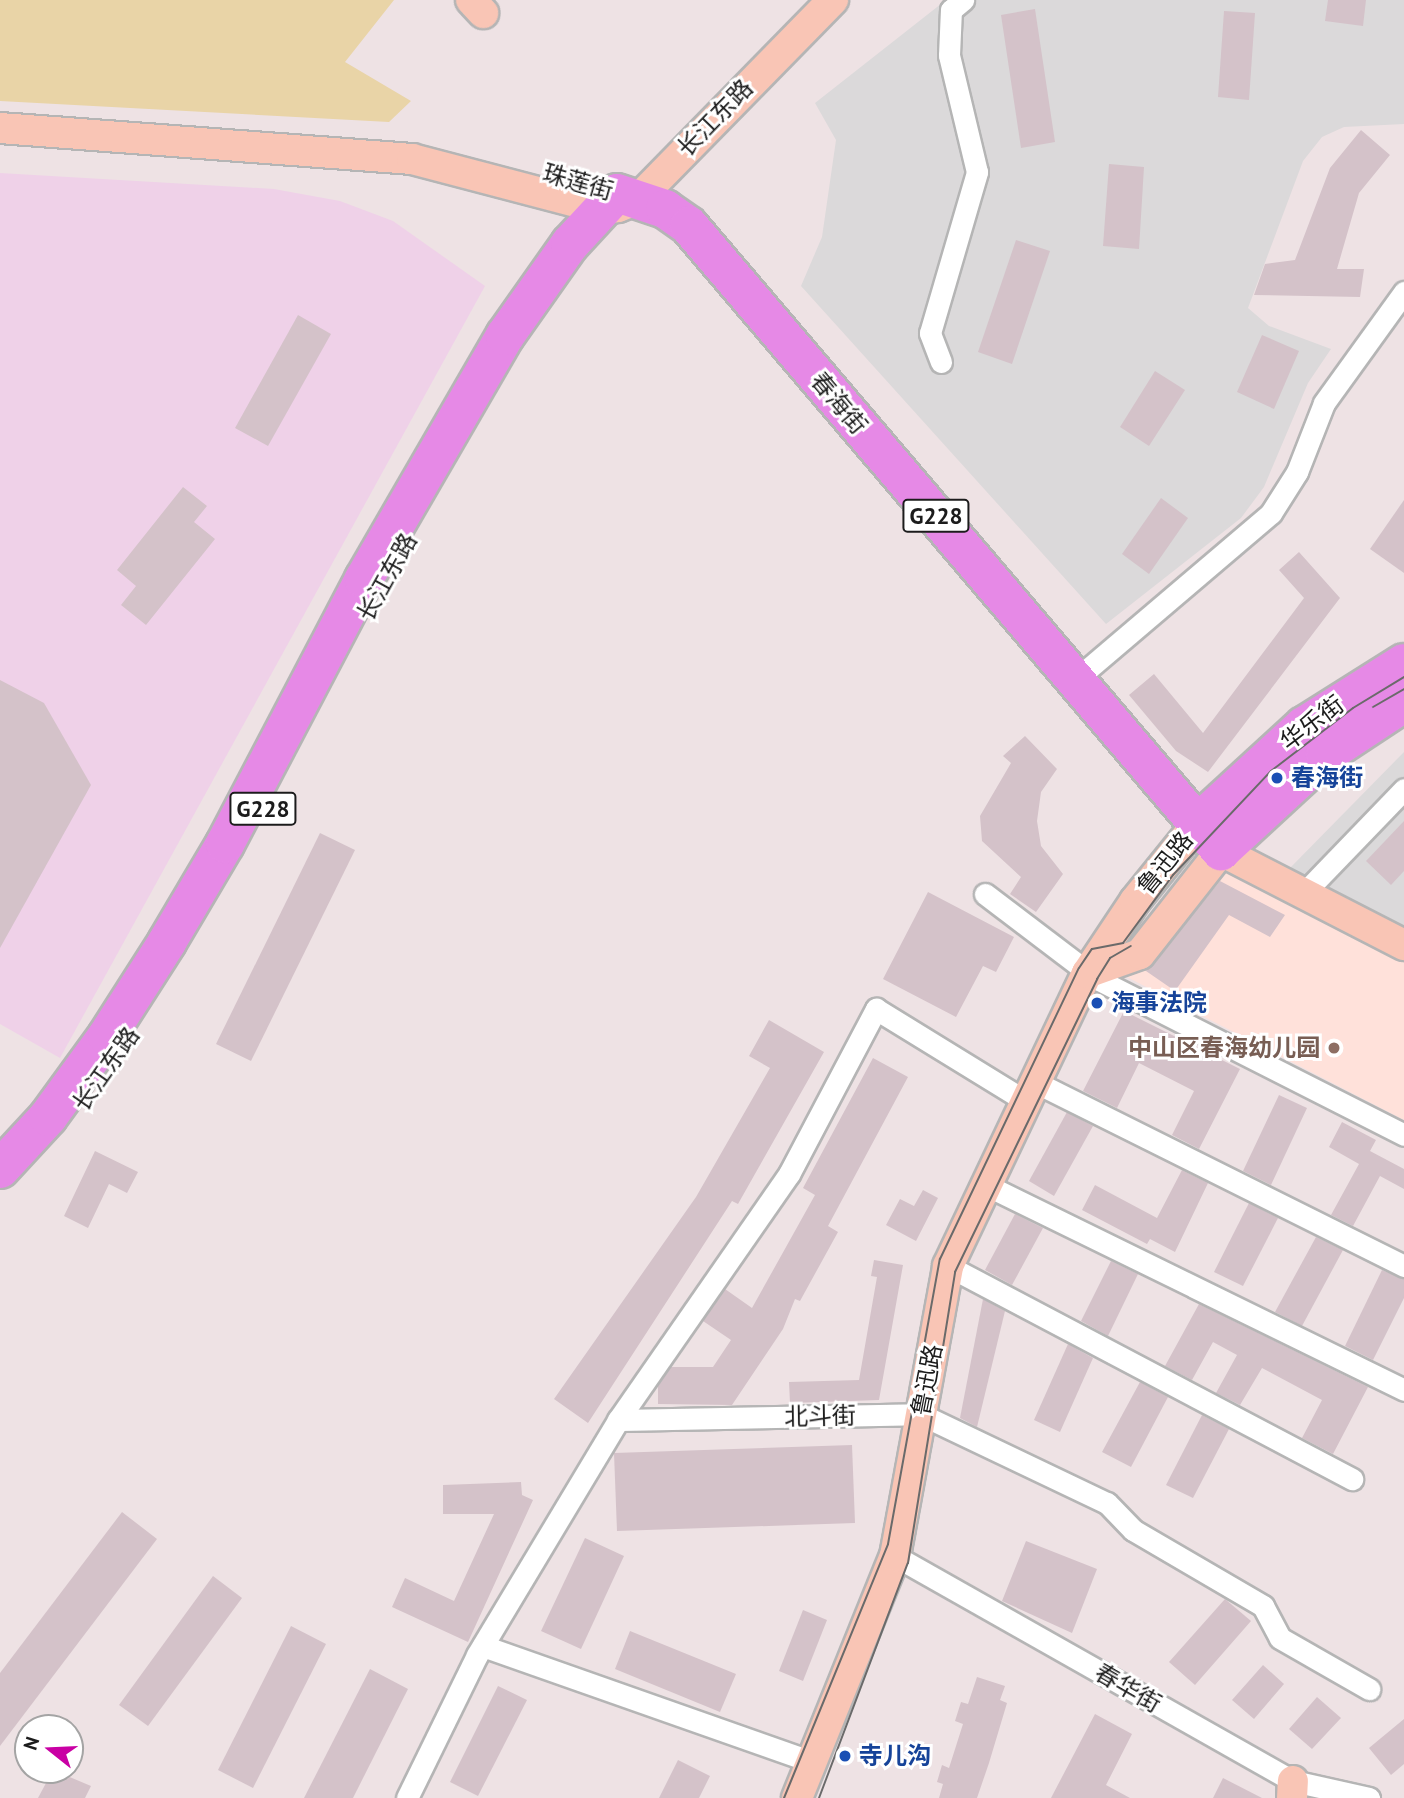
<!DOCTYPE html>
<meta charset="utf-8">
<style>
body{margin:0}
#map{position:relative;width:1404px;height:1798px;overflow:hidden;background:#eee2e4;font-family:"PT Sans","Noto Sans SC",sans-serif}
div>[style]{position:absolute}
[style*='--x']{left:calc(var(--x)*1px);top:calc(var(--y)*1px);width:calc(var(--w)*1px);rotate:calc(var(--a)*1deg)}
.residential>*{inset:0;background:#dbd9da}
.commercial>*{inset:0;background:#efd1e8}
.education>*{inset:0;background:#ffe1da}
.grass>*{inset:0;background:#e9d4a7}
.building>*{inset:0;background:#d4c2c9}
.roads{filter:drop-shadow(2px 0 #b5b5b5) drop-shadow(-2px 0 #b5b5b5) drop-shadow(0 2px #b5b5b5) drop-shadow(0 -2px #b5b5b5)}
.street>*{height:21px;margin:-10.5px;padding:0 10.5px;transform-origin:10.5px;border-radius:10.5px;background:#fff}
.secondary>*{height:30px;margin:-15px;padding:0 15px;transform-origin:15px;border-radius:15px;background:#f9c5b5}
.highway>*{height:38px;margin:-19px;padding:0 19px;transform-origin:19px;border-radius:19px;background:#e689e6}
.tram>*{height:2px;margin:-1px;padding:0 1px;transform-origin:1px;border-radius:1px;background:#6a6a6a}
.dots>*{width:19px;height:19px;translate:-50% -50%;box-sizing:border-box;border:4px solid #fff;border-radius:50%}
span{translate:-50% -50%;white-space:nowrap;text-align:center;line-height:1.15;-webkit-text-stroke:6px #fff;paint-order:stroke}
.shield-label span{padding:2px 5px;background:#fff;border:2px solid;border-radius:5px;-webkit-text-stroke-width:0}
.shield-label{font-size:23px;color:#1c1c1c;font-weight:700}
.street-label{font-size:24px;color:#1c1c1c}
.transit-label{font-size:24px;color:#164399;font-weight:700}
.left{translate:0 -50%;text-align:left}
.education-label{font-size:24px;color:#785e54;font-weight:700}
.right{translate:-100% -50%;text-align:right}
.north{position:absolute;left:14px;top:1714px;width:70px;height:70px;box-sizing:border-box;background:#fff;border:2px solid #a4a4a4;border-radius:50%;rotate:288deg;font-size:19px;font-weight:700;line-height:28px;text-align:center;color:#1c1c1c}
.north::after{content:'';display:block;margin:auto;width:24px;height:32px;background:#c900a4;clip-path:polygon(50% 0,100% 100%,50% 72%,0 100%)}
</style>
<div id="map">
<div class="residential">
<i style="clip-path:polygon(946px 0,1404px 0,1404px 124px,1344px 127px,1322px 137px,1303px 161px,1248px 308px,1269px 326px,1331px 349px,1308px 383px,1264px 487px,1241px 518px,1106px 624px,801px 286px,822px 237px,836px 140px,815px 103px)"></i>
<i style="clip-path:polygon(1404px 752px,1404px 929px,1289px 869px)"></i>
</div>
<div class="commercial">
<i style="clip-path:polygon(0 173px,274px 189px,340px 201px,393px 221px,485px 286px,60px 1058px,0 1024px)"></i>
</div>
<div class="education">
<i style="clip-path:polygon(1219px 859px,1404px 957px,1404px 1120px,1125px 976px)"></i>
</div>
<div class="grass">
<i style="clip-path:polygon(0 0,394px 0,345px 62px,411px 101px,389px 122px,0 101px)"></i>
</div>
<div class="building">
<i style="clip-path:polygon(1328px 0,1366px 0,1363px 26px,1325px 21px)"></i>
<i style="clip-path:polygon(1035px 9px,1055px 142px,1021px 148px,1001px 15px)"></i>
<i style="clip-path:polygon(1224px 11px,1255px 13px,1249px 100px,1218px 97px)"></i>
<i style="clip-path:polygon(1361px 130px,1390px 155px,1359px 193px,1337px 269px,1364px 269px,1360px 297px,1254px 295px,1265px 264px,1295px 260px,1330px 168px)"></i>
<i style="clip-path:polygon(1109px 164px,1144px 167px,1139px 249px,1103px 246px)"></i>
<i style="clip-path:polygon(1016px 240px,1050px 251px,1012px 364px,978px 352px)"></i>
<i style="clip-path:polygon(298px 315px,331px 334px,268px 446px,235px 428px)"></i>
<i style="clip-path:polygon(1262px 335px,1299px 351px,1274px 409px,1237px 392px)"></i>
<i style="clip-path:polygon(1155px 371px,1185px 390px,1149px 446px,1120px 427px)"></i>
<i style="clip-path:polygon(183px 487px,207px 506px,194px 522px,215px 539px,146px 625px,121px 605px,136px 586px,117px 570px)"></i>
<i style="clip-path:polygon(1161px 498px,1188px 518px,1149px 574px,1122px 554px)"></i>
<i style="clip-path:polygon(1404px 500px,1404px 573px,1370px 549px)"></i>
<i style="clip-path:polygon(1299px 552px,1340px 598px,1208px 772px,1176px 751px,1129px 695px,1154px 674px,1203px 733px,1304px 598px,1279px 570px)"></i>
<i style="clip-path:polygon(0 680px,44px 703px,91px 785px,0 948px)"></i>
<i style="clip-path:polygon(1025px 736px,1057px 769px,1041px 792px,1037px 821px,1041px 846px,1063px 874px,1036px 912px,1010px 894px,1021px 877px,982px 841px,980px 816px,1011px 763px,1003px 756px)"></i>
<i style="clip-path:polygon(1404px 821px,1404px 871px,1391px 885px,1366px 861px)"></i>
<i style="clip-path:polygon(320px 833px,355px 850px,251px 1061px,216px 1044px)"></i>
<i style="clip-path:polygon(1220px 881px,1285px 915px,1270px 937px,1229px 915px,1175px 991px,1146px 971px)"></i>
<i style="clip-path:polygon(928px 892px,1014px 937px,996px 972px,983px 966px,956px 1017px,883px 979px)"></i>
<i style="clip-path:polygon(1124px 1011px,1240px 1069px,1199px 1149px,1172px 1135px,1194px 1091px,1139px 1063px,1117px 1108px,1083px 1091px)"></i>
<i style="clip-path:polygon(769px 1020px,824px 1052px,738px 1204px,732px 1201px,588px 1423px,554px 1399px,696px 1197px,770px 1068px,749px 1056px)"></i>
<i style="clip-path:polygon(873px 1058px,908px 1077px,828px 1226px,838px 1232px,800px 1301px,795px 1299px,783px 1329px,732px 1405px,658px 1404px,658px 1385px,671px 1367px,713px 1367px,731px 1340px,703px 1321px,725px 1289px,752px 1308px,815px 1195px,803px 1188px)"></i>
<i style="clip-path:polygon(1279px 1095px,1307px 1108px,1271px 1185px,1243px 1171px)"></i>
<i style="clip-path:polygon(1067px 1112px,1093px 1126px,1054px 1196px,1029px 1181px)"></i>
<i style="clip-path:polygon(1342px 1122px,1376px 1140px,1370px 1151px,1404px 1169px,1404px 1189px,1380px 1176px,1353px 1226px,1331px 1215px,1359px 1164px,1329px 1147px)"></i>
<i style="clip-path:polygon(95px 1151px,138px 1172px,127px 1193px,109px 1184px,88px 1228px,64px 1216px)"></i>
<i style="clip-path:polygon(1182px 1170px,1208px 1183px,1175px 1252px,1150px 1239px,1147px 1244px,1082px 1210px,1095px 1185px,1157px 1218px)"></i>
<i style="clip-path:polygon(923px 1190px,938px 1198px,916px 1241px,886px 1225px,900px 1199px,914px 1206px)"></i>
<i style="clip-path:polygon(1249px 1203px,1278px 1218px,1243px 1286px,1214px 1272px)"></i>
<i style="clip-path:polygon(1015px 1214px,1043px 1228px,1012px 1285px,985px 1270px)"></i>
<i style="clip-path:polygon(1316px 1237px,1343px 1250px,1302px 1326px,1275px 1312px)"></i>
<i style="clip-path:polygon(874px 1260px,903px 1265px,879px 1400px,790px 1403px,789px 1382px,859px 1380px,877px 1277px,871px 1276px)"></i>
<i style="clip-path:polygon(1111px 1261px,1138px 1274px,1108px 1336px,1081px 1321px)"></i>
<i style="clip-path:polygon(1382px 1270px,1404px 1279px,1404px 1298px,1373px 1360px,1345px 1346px)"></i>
<i style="clip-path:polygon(983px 1299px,1005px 1311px,977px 1427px,960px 1418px)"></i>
<i style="clip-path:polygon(1199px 1304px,1368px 1387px,1333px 1454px,1302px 1438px,1322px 1400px,1262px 1368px,1240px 1405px,1216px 1393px,1237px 1355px,1213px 1342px,1192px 1380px,1165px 1366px)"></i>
<i style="clip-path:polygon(1068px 1344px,1093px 1358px,1060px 1432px,1034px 1420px)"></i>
<i style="clip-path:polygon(1140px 1382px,1168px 1397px,1131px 1467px,1102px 1452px)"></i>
<i style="clip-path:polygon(1202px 1415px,1229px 1429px,1193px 1498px,1166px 1485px)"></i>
<i style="clip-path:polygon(852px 1445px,855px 1523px,617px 1531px,614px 1453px)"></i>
<i style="clip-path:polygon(521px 1482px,522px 1495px,533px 1500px,468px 1642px,392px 1607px,405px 1578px,454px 1601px,494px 1514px,443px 1514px,443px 1485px)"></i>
<i style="clip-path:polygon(122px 1512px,157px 1539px,0 1746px,0 1673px)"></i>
<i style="clip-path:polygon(585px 1538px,624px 1556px,581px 1649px,541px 1631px)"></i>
<i style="clip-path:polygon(1026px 1541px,1097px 1569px,1072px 1633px,1002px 1601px)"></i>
<i style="clip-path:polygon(213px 1576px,242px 1598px,148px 1726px,119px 1705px)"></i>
<i style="clip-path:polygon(1225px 1599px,1251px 1621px,1195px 1685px,1169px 1662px)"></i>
<i style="clip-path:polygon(803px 1610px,827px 1620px,803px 1681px,779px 1671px)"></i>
<i style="clip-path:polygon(291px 1626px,326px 1644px,253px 1788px,218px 1770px)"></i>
<i style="clip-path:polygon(630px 1631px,736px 1674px,720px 1712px,615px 1669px)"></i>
<i style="clip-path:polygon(1263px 1665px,1284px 1684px,1254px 1719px,1232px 1700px)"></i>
<i style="clip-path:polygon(370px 1669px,408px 1689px,353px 1798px,304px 1798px)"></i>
<i style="clip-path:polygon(977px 1677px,1005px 1686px,1000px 1700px,1007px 1703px,989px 1763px,977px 1798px,939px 1798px,943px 1784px,937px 1782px,942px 1765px,949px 1768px,963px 1724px,955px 1721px,961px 1702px,968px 1704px)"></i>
<i style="clip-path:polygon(498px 1686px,527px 1700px,478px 1796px,450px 1782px)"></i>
<i style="clip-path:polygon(1317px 1697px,1341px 1718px,1312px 1749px,1289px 1729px)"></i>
<i style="clip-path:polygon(1095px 1714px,1132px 1734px,1106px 1785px,1130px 1798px,1051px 1798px)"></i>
<i style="clip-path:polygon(1404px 1719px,1404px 1764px,1391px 1775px,1369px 1748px)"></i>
<i style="clip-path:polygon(678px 1760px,710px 1776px,699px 1798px,659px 1798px)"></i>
<i style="clip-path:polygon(53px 1770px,91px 1786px,85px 1798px,38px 1798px)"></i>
<i style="clip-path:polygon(1223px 1778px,1262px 1798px,1213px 1798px)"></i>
</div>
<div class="roads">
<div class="street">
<i style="--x:941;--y:362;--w:31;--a:-111"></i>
<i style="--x:930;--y:333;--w:168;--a:-73.7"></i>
<i style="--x:977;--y:172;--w:120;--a:-103.5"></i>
<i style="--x:949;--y:55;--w:45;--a:-87.5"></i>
<i style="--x:951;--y:10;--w:16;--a:-40"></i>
<i style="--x:1075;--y:680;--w:257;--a:-40.4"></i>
<i style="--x:1271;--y:513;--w:49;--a:-57.6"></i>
<i style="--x:1297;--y:472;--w:74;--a:-68.6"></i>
<i style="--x:1324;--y:403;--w:137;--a:-54.2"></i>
<i style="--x:1304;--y:893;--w:144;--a:-46.1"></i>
<i style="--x:985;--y:894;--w:141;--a:37.2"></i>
<i style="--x:1097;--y:979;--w:344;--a:26.9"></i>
<i style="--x:1033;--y:1081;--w:415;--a:26.5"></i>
<i style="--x:984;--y:1184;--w:468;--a:26.1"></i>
<i style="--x:948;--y:1266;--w:457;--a:27.8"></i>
<i style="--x:618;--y:1420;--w:302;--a:-1.1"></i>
<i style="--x:920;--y:1414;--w:207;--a:25.5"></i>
<i style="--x:1107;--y:1503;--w:37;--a:46"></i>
<i style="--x:1133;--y:1530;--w:151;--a:30.3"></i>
<i style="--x:1263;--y:1606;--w:36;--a:62"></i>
<i style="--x:1280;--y:1638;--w:103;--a:29.8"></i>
<i style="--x:895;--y:1556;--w:457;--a:29.5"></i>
<i style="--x:1293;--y:1781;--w:78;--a:12.6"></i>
<i style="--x:483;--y:1646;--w:349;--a:19.4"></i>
<i style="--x:407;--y:1798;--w:159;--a:-63.9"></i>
<i style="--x:477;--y:1655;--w:274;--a:-59"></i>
<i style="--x:618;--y:1420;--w:300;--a:-55.2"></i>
<i style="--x:789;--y:1174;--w:187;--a:-62.2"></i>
<i style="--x:876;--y:1009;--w:174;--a:31.6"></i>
</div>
<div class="secondary">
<i style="--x:471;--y:0;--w:18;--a:47"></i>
<i style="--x:0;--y:128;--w:413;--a:4.3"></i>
<i style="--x:412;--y:159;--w:196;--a:14.7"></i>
<i style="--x:602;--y:209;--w:16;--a:-7"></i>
<i style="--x:618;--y:207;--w:22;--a:-22"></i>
<i style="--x:638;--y:199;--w:279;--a:-45.6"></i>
<i style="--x:1087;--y:973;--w:56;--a:-19.7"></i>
<i style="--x:1140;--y:954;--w:131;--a:-51.8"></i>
<i style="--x:1221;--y:851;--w:206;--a:27.2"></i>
<i style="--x:797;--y:1798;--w:261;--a:-68"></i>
<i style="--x:895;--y:1556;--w:295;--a:-79.6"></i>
<i style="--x:948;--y:1266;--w:324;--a:-64.6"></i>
<i style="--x:1087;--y:973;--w:87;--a:-56.3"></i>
<i style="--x:1135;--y:901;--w:100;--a:-51.1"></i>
<i style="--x:1292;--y:1798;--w:17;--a:-87"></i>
</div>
<div class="highway">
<i style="--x:1198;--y:823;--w:144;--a:-42.5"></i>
<i style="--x:1304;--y:726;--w:118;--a:-32.2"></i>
<i style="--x:0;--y:1169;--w:71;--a:-47.3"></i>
<i style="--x:48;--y:1117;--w:100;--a:-53.9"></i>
<i style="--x:107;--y:1036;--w:112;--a:-57.4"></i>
<i style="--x:167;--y:942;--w:114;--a:-59.4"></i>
<i style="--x:225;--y:844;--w:299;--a:-62.3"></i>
<i style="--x:364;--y:579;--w:281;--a:-59.9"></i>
<i style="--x:505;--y:336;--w:113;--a:-54.8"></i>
<i style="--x:570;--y:244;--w:69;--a:-47.3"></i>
<i style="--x:617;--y:193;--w:51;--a:18.4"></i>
<i style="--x:665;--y:209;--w:29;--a:35"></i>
<i style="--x:689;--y:226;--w:821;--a:49.6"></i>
<i style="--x:1221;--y:851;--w:142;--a:-42.7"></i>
<i style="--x:1325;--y:755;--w:95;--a:-33.4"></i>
</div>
</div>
<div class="tram">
<i style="--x:1373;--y:707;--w:36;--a:-30"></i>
<i style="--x:784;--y:1798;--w:274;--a:-67.7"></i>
<i style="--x:888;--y:1544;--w:290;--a:-79.7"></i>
<i style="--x:940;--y:1259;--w:322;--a:-64.5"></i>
<i style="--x:1079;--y:968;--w:23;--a:-56"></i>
<i style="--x:1092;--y:949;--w:32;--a:-11"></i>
<i style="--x:1123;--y:943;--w:84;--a:-53.7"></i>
<i style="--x:1173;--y:875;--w:143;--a:-46.7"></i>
<i style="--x:1271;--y:771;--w:103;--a:-37.5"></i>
<i style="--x:1353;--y:708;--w:60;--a:-31.3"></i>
<i style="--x:819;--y:1798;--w:251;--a:-69.3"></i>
<i style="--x:908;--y:1563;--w:295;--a:-80.8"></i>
<i style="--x:955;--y:1272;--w:326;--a:-64.1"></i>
<i style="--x:1097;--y:979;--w:25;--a:-58"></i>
<i style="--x:1110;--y:958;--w:24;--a:-30"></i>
</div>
<div class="dots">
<i style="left:1277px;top:778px;background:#1a4fb4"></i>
<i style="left:1097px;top:1003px;background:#1a4fb4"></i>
<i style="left:1334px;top:1048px;background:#8d6e63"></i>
<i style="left:845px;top:1756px;background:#1a4fb4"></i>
</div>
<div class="shield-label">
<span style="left:936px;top:516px">G228</span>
<span style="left:263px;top:809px">G228</span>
</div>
<div class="street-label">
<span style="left:715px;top:118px;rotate:-46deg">长江东路</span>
<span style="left:578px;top:182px;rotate:16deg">珠莲街</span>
<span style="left:839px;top:403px;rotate:50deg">春海街</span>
<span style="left:387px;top:577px;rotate:-61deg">长江东路</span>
<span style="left:1312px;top:723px;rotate:-37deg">华乐街</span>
<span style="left:1165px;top:863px;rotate:-51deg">鲁迅路</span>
<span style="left:106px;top:1069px;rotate:-55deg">长江东路</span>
<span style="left:927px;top:1380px;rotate:-79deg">鲁迅路</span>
<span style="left:820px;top:1416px;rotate:-1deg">北斗街</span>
<span style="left:1128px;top:1688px;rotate:30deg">春华街</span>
</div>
<div class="transit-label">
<span class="left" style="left:1291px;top:778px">春海街</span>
<span class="left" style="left:1111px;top:1003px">海事法院</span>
<span class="left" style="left:859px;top:1756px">寺儿沟</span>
</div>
<div class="education-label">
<span class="right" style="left:1320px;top:1048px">中山区春海幼儿园</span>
</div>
<div class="north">N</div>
</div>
